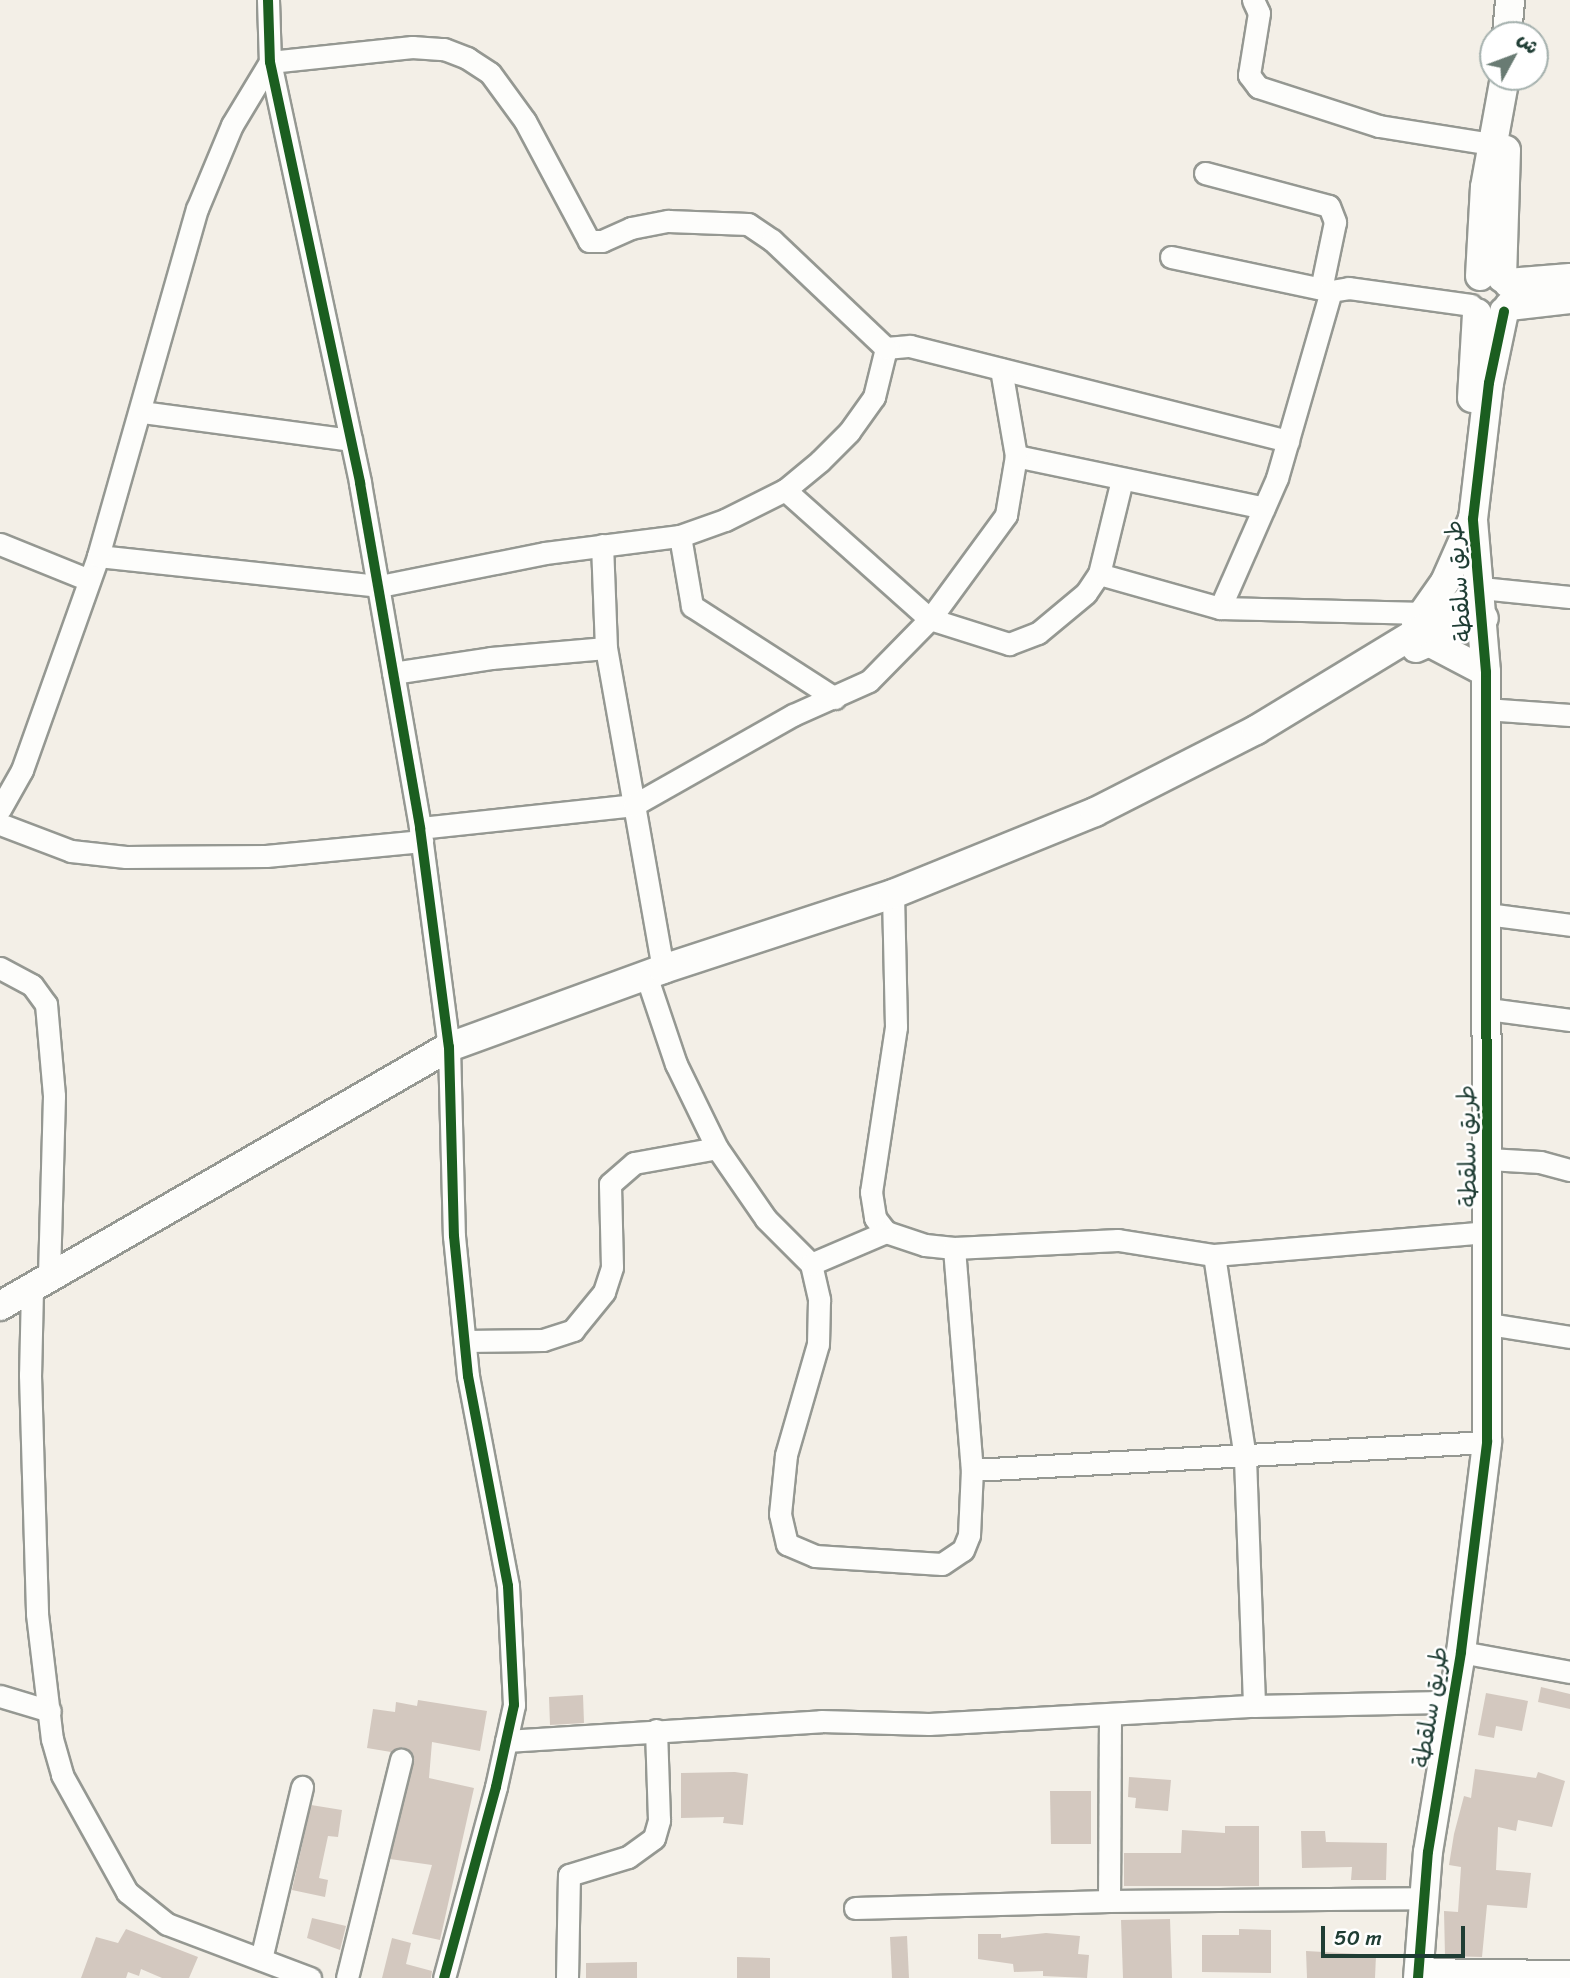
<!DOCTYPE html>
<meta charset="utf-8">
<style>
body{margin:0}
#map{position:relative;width:1570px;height:1978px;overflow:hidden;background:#f3efe7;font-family:Sriracha,"Playpen Sans Arabic",sans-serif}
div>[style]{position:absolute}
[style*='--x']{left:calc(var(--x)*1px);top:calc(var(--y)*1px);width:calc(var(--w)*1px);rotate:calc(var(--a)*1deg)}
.building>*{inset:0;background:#d3c8bf}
.roads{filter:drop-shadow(2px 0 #959892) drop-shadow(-2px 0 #959892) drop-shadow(0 2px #959892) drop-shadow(0 -2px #959892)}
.minor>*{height:21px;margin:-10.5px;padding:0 10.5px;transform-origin:10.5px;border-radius:10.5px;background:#fdfdfb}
.tertiary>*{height:28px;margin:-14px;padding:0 14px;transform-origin:14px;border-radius:14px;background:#fdfdfb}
.cycleway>*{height:10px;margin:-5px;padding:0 5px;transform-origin:5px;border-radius:5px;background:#1b5e20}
span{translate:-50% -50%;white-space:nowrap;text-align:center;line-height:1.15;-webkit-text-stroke:5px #fff;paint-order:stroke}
.street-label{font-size:24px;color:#1f3d34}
.north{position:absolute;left:1479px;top:21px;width:70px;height:70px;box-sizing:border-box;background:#fff;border:2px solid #a5b1ae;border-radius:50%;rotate:49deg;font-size:19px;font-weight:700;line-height:28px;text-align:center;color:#1f3d34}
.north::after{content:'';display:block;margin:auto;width:24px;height:32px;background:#697b73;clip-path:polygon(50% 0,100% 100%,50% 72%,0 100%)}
.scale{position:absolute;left:1321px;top:1926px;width:144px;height:32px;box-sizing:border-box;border:4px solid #1f3d34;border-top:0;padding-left:9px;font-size:21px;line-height:24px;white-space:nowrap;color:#1f3d34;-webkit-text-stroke:5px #fff;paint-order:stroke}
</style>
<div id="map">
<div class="building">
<i style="clip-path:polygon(1541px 1687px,1570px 1694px,1570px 1709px,1538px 1702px)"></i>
<i style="clip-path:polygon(1486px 1693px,1528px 1701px,1522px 1731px,1496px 1726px,1494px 1738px,1478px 1735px)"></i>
<i style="clip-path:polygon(583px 1695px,584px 1723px,550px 1725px,549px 1697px)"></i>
<i style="clip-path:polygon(418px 1700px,487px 1711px,480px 1751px,432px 1742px,429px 1778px,474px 1788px,440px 1940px,412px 1934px,432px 1865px,390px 1859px,413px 1756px,403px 1747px,391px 1752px,367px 1748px,373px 1709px,395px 1712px,396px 1702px,417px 1706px)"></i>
<i style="clip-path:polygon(1475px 1769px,1536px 1778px,1538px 1772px,1565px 1781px,1552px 1827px,1518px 1820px,1516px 1831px,1498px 1827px,1496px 1870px,1531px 1873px,1527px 1908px,1487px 1905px,1482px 1957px,1445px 1956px,1444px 1911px,1458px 1912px,1461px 1867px,1449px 1865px,1454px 1834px,1464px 1796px,1471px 1798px)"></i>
<i style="clip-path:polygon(735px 1772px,748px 1774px,743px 1825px,723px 1823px,724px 1817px,681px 1818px,681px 1773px)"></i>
<i style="clip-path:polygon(1129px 1777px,1171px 1780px,1168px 1811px,1135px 1808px,1136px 1798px,1128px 1797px)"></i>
<i style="clip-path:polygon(1050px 1791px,1091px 1791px,1091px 1844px,1051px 1844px)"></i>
<i style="clip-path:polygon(311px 1805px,342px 1810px,338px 1837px,328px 1836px,319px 1878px,328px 1880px,325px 1897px,292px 1890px)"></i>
<i style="clip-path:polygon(1225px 1826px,1259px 1826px,1259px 1886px,1124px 1886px,1124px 1853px,1181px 1853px,1182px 1830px,1225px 1833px)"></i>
<i style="clip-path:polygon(1301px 1831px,1325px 1831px,1326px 1842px,1387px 1843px,1386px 1880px,1351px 1880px,1352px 1867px,1302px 1868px)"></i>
<i style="clip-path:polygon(312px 1918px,346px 1926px,340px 1950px,307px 1938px)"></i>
<i style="clip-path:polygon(1170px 1919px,1172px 1978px,1123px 1978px,1121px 1920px)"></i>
<i style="clip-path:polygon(126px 1929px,198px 1957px,189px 1978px,162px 1978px,141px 1969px,139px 1976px,128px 1972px,126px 1978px,81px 1978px,96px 1937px,118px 1943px)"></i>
<i style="clip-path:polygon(1239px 1929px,1271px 1930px,1271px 1973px,1202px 1972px,1202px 1935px,1239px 1935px)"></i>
<i style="clip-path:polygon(1046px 1933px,1080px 1936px,1078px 1954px,1089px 1955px,1087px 1978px,1043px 1976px,1043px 1971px,1014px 1972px,1013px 1964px,978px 1959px,978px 1934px,1001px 1934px,1001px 1938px)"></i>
<i style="clip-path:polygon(907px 1936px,909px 1978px,892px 1978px,890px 1937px)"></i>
<i style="clip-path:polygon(392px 1938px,411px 1943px,406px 1964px,432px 1971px,431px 1978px,382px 1978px)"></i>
<i style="clip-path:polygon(1306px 1951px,1376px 1955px,1375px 1978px,1307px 1978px)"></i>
<i style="clip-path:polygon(737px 1957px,770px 1958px,770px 1978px,737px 1978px)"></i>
<i style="clip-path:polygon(637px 1962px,637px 1978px,586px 1978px,586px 1963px)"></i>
</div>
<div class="roads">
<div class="minor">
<i style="--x:268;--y:0;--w:62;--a:88.2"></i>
<i style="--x:270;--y:62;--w:431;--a:77.9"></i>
<i style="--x:360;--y:483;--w:350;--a:80.1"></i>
<i style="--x:420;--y:828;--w:221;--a:82.5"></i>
<i style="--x:449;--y:1047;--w:189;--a:88.5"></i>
<i style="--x:454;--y:1236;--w:141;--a:84.3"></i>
<i style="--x:468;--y:1376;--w:214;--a:79.2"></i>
<i style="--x:508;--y:1586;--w:119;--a:87.1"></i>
<i style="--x:514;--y:1705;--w:84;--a:102.4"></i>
<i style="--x:496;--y:1787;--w:198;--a:105.2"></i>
<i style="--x:1253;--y:0;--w:14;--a:65"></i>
<i style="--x:1259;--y:13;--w:63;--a:99.2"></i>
<i style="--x:1249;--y:75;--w:15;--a:53"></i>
<i style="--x:1258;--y:87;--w:127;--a:17.9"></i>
<i style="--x:1379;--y:126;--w:113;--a:9.1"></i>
<i style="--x:1205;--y:173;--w:128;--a:14.9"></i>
<i style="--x:1329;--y:206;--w:17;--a:69"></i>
<i style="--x:1335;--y:222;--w:68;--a:101.8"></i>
<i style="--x:1171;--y:257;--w:164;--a:12"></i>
<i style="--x:142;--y:412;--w:211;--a:7.6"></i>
<i style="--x:1016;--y:456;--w:253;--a:11.8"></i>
<i style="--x:785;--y:490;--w:194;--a:41.7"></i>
<i style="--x:930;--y:619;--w:83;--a:17.6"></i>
<i style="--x:1009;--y:644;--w:31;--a:-21"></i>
<i style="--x:1038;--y:633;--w:62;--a:-39.8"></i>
<i style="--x:1086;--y:593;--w:23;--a:-56"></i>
<i style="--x:1099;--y:574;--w:97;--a:-76.3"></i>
<i style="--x:680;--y:536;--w:71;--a:80.3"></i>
<i style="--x:692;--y:606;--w:170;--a:32.8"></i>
<i style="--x:0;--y:544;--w:96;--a:22"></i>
<i style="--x:98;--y:556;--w:284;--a:6.1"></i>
<i style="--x:380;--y:586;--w:168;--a:-11.3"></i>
<i style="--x:545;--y:553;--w:136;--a:-7.2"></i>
<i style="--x:680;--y:536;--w:48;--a:-19.6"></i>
<i style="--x:725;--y:520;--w:67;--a:-26.6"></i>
<i style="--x:785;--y:490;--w:45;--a:-39.6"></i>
<i style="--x:820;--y:461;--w:41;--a:-45"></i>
<i style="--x:849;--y:432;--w:43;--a:-54.5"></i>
<i style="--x:874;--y:397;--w:50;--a:-76.2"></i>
<i style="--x:886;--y:348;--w:24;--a:-5"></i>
<i style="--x:910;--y:346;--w:390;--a:14.1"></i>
<i style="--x:1099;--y:574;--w:126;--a:15.7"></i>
<i style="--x:1220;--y:608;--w:205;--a:1.4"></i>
<i style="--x:1481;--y:588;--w:89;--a:5.8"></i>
<i style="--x:1220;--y:608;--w:142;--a:-66.3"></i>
<i style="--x:1277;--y:478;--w:195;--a:-73.9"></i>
<i style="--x:1331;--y:291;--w:18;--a:-9"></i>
<i style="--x:1349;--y:288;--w:123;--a:7.9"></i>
<i style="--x:393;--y:673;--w:99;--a:-8.7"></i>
<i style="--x:491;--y:658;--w:115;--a:-5"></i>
<i style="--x:1485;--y:709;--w:85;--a:4"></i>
<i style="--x:0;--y:809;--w:45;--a:-60.6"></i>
<i style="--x:22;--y:770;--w:227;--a:-70.4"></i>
<i style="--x:98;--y:556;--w:361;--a:-74.1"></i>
<i style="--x:197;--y:209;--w:91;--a:-67.4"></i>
<i style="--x:232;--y:125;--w:74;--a:-58.9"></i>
<i style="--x:270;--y:62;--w:143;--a:-6"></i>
<i style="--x:412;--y:47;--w:32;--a:4"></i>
<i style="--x:444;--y:49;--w:25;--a:21"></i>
<i style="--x:467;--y:58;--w:27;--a:33"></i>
<i style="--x:490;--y:73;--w:59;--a:53.9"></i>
<i style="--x:525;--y:121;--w:136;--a:61.9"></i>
<i style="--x:589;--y:241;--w:13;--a:0"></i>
<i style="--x:602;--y:241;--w:32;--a:-24"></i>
<i style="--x:631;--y:228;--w:38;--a:-11"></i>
<i style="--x:668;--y:221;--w:80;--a:2.1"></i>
<i style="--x:748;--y:224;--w:29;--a:34"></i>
<i style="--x:772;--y:240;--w:157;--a:43.5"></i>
<i style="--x:0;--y:824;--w:76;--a:20.8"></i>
<i style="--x:71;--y:851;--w:55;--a:6.2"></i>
<i style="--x:126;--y:857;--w:140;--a:-0.4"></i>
<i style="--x:266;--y:856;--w:157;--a:-5.5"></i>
<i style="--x:420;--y:828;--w:215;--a:-6.1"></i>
<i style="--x:634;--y:805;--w:159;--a:-100.1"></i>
<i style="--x:606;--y:648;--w:103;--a:-92.2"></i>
<i style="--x:893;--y:894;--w:133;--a:88.7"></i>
<i style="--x:896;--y:1027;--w:167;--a:98.6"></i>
<i style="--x:871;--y:1192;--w:26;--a:81"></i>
<i style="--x:875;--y:1218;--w:18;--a:52"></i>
<i style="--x:886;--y:1232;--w:41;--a:18.4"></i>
<i style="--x:925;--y:1245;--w:29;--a:6"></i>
<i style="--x:954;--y:1248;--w:164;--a:-2.8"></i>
<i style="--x:1118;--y:1240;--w:97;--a:8.9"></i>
<i style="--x:1214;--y:1255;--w:276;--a:-4.8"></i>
<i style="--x:1487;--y:914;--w:84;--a:7.5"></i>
<i style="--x:0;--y:968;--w:36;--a:28"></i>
<i style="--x:32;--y:985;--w:24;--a:54"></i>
<i style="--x:46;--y:1004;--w:92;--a:85"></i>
<i style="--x:54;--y:1096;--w:184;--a:91.6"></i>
<i style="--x:663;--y:969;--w:167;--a:-100"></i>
<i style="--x:634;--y:805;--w:183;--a:-29.5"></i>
<i style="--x:793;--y:715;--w:83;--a:-24.1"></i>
<i style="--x:869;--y:681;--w:87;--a:-45.5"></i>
<i style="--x:930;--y:619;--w:129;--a:-53.8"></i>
<i style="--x:1006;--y:515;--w:60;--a:-80.4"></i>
<i style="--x:1016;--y:456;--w:88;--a:-99.8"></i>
<i style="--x:646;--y:975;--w:94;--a:71.4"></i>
<i style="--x:676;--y:1064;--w:93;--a:64"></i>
<i style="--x:717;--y:1148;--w:86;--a:55.4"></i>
<i style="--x:766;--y:1219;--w:64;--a:45"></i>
<i style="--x:811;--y:1264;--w:37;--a:77"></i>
<i style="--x:819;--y:1300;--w:44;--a:91.3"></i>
<i style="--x:818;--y:1344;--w:116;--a:106.1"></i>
<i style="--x:786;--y:1455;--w:59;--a:95.8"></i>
<i style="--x:780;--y:1514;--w:31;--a:77"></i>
<i style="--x:787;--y:1544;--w:30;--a:23"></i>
<i style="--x:815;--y:1556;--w:127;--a:3.6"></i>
<i style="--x:942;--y:1564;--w:25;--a:-34"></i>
<i style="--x:963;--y:1550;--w:16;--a:-68"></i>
<i style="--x:969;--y:1535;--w:65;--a:-87.4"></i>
<i style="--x:1488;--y:1009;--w:83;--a:7.6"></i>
<i style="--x:1488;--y:1159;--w:52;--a:3.3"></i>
<i style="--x:1540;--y:1162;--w:31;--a:15"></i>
<i style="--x:954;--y:1248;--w:223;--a:85.4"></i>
<i style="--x:972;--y:1470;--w:516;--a:-3.11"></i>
<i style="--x:1214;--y:1255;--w:205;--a:81.3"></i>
<i style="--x:1245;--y:1458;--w:248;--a:87.9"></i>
<i style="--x:811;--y:1264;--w:82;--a:-23.1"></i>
<i style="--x:32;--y:1289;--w:86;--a:91.3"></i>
<i style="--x:30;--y:1375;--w:239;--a:88.3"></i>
<i style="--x:37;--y:1614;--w:126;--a:83.2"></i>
<i style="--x:52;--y:1739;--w:37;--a:74"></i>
<i style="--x:62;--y:1775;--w:134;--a:60.9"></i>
<i style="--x:127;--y:1892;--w:51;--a:38.7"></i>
<i style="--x:167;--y:1924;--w:153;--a:20.7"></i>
<i style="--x:1489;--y:1324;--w:82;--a:9.1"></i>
<i style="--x:465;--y:1341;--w:78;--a:-0.7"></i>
<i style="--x:543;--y:1340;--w:32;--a:-18"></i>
<i style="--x:573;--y:1330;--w:49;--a:-50.8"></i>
<i style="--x:604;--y:1292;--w:26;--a:-72"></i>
<i style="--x:612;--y:1267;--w:83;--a:-91.4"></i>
<i style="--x:610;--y:1184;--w:32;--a:-41"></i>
<i style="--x:634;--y:1163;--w:84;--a:-10.2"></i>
<i style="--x:1461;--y:1652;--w:111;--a:10.4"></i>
<i style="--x:0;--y:1696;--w:52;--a:16.7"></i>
<i style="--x:1110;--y:1714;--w:187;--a:90.3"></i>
<i style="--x:1109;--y:1901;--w:314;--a:-0.5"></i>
<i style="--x:506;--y:1741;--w:316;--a:-3.6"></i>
<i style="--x:821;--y:1721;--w:108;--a:1.6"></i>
<i style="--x:929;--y:1724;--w:325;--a:-3.2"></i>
<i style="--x:1254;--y:1706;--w:199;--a:-1.2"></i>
<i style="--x:855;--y:1908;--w:254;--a:-1.6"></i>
<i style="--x:261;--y:1959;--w:177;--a:-76.6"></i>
<i style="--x:1418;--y:1969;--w:152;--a:0.8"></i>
<i style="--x:347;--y:1978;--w:225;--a:-76.1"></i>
<i style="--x:567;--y:1978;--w:103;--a:-88.9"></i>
<i style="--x:569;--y:1875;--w:62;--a:-17"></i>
<i style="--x:628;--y:1857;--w:32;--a:-36"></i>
<i style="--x:654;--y:1838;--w:19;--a:-74"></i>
<i style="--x:659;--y:1820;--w:90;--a:-91.9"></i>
</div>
<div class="tertiary">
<i style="--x:1507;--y:35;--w:35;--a:-85"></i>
<i style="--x:1480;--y:276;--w:89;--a:-86.8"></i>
<i style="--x:1485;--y:187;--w:112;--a:-79.7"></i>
<i style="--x:1502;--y:278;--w:128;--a:-88.2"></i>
<i style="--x:1508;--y:283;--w:62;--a:-4.6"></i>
<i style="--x:1509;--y:306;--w:61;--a:-6.5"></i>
<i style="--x:1472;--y:398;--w:85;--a:-86.6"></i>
<i style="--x:1416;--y:623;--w:50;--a:-54.7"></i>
<i style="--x:1445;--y:582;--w:67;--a:-66.1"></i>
<i style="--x:1429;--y:642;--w:64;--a:27.8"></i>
<i style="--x:1416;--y:648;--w:74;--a:-23.8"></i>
<i style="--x:0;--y:1306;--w:518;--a:-29.98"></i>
<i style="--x:449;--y:1047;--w:228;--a:-20"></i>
<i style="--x:663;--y:969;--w:242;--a:-18.1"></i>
<i style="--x:893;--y:894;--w:218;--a:-22.1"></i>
<i style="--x:1095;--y:812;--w:181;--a:-27"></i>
<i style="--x:1256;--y:730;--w:263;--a:-31.3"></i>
<i style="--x:1418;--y:1978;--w:126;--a:-85.5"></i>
<i style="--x:1428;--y:1852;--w:203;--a:-80.6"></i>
<i style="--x:1461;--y:1652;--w:212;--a:-82.9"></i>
<i style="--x:1487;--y:1442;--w:770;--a:-90.07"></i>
<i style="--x:1486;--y:672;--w:154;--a:-94.9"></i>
<i style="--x:1473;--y:519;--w:137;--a:-83.3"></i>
<i style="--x:1489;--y:383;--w:73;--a:-78.1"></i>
</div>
</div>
<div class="cycleway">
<i style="--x:268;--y:0;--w:62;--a:88.2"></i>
<i style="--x:270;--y:62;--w:431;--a:77.9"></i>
<i style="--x:360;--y:483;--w:350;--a:80.1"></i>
<i style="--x:420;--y:828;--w:221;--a:82.5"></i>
<i style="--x:449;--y:1047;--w:189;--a:88.5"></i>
<i style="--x:454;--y:1236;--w:141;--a:84.3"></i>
<i style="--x:468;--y:1376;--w:214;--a:79.2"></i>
<i style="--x:508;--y:1586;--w:119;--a:87.1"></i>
<i style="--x:514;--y:1705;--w:84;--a:102.4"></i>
<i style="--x:496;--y:1787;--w:198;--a:105.2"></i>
<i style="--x:1418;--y:1978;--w:126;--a:-85.5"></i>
<i style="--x:1428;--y:1852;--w:203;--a:-80.6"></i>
<i style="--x:1461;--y:1652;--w:212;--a:-82.9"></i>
<i style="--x:1487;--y:1442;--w:770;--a:-90.07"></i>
<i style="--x:1486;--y:672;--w:154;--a:-94.9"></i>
<i style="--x:1473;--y:519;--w:137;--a:-83.3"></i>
<i style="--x:1489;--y:383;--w:73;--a:-78.1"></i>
</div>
<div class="street-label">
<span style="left:1459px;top:581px;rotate:-95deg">طريق سلقطة</span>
<span style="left:1468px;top:1146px;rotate:-91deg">طريق سلقطة</span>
<span style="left:1431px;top:1707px;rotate:-81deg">طريق سلقطة</span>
</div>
<div class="north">ش</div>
<div class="scale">50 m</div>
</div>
